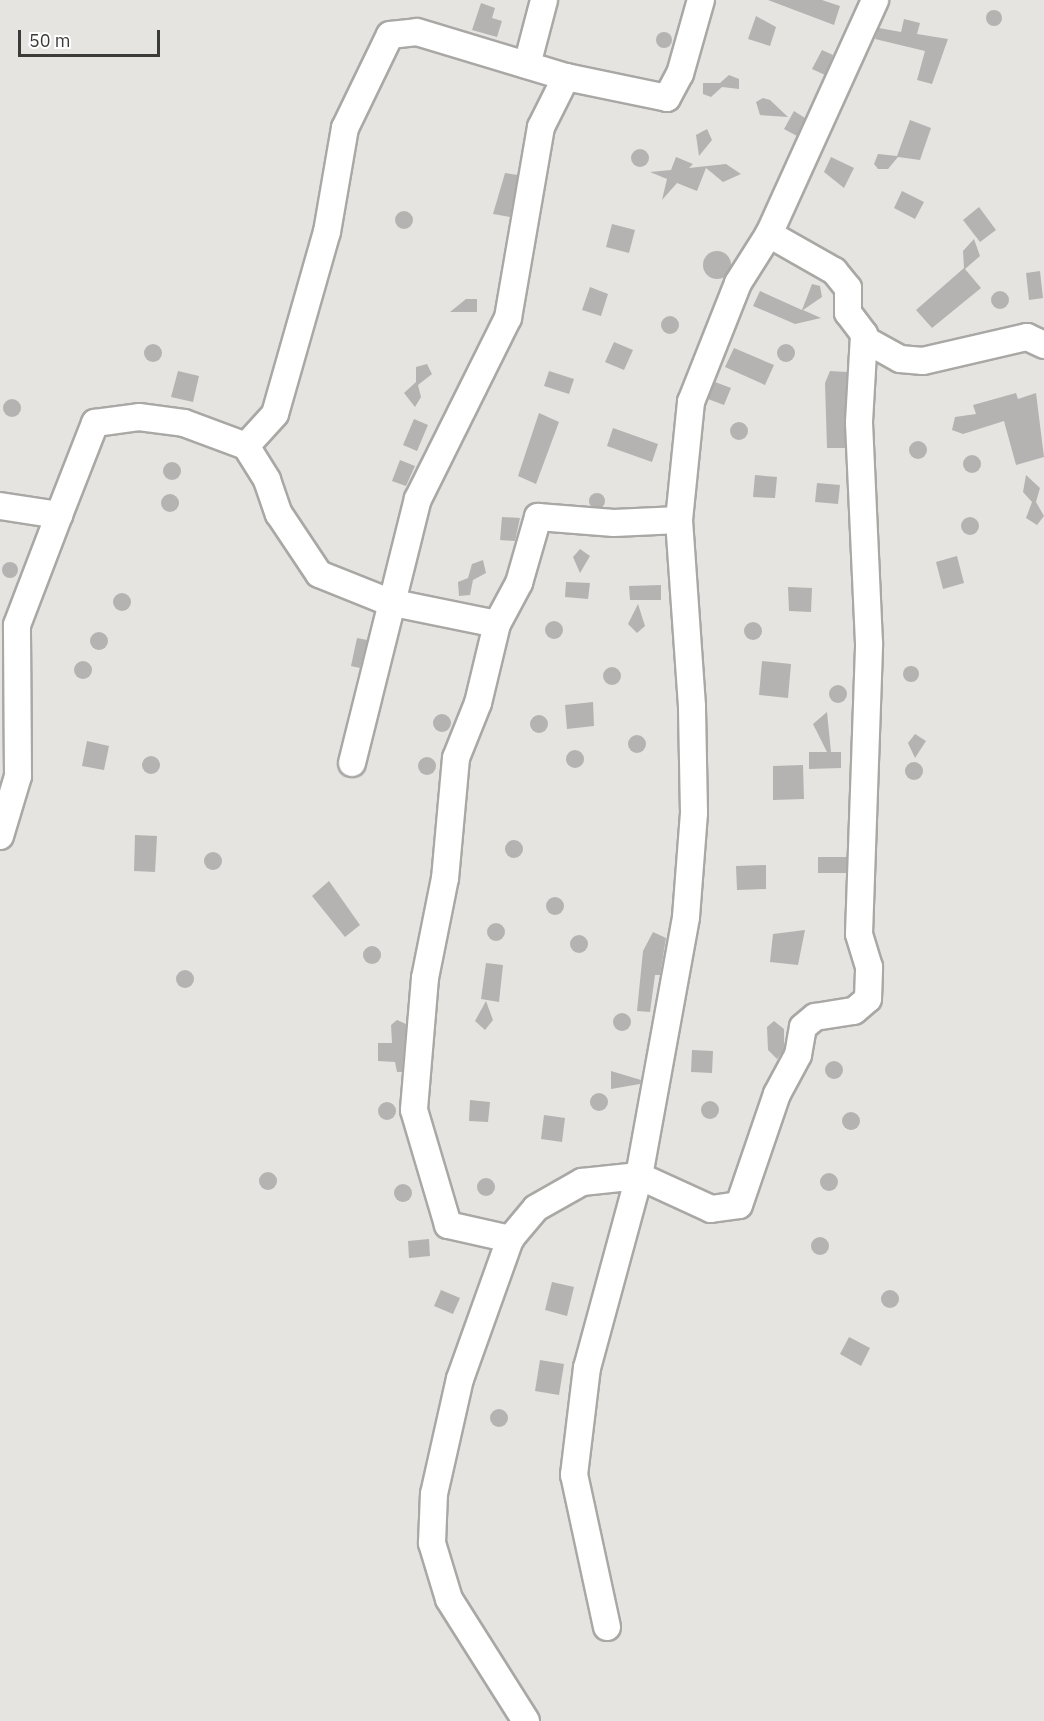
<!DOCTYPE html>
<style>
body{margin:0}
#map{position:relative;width:1044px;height:1721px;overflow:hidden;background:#e5e4e1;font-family:"IBM Plex Sans",sans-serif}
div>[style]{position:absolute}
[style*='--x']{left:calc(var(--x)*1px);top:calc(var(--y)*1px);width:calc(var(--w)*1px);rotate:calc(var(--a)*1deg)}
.building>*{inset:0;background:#b5b3b1}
.round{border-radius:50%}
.roads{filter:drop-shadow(2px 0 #a9a8a5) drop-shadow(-2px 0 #a9a8a5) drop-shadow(0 2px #a9a8a5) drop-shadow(0 -2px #a9a8a5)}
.minor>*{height:26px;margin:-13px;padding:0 13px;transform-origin:13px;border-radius:13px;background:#fff}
span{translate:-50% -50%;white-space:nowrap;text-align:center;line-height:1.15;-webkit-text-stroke:4.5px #fff;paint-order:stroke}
.scale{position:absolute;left:18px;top:30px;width:142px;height:27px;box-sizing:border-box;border:3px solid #3b3b3a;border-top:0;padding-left:8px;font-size:18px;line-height:21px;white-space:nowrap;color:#3b3b3a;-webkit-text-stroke:4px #fff;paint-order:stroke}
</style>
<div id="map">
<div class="building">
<i style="clip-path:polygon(768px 0,822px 0,840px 6px,834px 25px)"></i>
<i style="clip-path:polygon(481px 3px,495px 8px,492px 18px,502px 21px,497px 37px,472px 30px)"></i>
<i class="round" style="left:986px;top:10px;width:16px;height:16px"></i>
<i style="clip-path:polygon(756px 16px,776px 27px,770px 46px,748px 39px)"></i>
<i style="clip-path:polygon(904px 19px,920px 23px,917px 34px,948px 39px,932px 84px,917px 80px,925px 51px,875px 39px,879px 28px,901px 32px)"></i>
<i class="round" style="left:656px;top:32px;width:16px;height:16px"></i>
<i style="clip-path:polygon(822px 50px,833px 55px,825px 75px,812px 69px)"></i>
<i style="clip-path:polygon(729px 75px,739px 79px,739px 89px,722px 87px,711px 97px,703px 94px,703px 83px,720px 83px)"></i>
<i style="clip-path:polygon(763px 98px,770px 100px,788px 117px,760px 115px,756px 102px)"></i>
<i style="clip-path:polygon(794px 111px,805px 118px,797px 136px,784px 129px)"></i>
<i style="clip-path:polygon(910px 120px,931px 128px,920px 160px,898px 157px,888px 169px,878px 169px,874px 164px,878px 154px,897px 156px)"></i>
<i style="clip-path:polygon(707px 129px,712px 140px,699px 156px,696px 135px)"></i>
<i class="round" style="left:631px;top:149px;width:18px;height:18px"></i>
<i style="clip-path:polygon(676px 157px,693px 164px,689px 168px,726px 164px,741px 174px,723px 182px,706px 168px,697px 191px,677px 183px,662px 200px,667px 179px,650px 172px,671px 170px)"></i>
<i style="clip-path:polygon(831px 157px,854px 168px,844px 188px,824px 172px)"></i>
<i style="clip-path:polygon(505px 173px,518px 175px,510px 217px,493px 214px)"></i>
<i style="clip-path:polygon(902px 191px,924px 202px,915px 219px,894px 208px)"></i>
<i style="clip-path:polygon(979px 207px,996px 230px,980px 242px,963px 220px)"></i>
<i class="round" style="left:395px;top:211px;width:18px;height:18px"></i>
<i style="clip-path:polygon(612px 224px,635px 230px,629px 253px,606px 247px)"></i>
<i style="clip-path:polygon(974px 239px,980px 256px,965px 269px,981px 288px,932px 328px,916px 310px,964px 268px,963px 251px)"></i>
<i class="round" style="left:703px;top:251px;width:28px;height:28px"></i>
<i style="clip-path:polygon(1040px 271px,1043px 298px,1029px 300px,1026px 273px)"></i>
<i style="clip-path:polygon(812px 284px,820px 286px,822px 297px,803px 310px,821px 318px,795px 324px,753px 306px,760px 291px,802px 310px)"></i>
<i style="clip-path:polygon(590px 287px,608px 294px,601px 316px,582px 310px)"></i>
<i class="round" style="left:991px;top:291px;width:18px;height:18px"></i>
<i style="clip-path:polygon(466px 299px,477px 299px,477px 312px,450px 312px)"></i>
<i class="round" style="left:661px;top:316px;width:18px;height:18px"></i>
<i style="clip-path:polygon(614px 342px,633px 350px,624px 370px,605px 362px)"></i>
<i class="round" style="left:777px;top:344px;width:18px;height:18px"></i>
<i class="round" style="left:144px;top:344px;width:18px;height:18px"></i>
<i style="clip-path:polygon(734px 348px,774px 365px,765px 385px,725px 367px)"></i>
<i style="clip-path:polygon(427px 364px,432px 374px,418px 385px,421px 397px,415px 407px,404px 393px,416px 382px,416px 367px)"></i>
<i style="clip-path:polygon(178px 371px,199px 376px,193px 402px,171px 397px)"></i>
<i style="clip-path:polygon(549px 371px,574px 379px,569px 394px,544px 386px)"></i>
<i style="clip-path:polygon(830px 371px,847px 372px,845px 448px,827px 448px,825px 383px)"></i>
<i style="clip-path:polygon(715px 382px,731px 388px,724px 405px,708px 399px)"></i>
<i style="clip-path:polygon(1016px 393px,1018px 399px,1036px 393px,1044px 457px,1016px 465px,1004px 421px,963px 434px,952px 430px,955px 417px,976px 414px,973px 405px)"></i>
<i class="round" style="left:3px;top:399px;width:18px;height:18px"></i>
<i style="clip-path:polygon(539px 413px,559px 422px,536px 484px,518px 476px)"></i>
<i style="clip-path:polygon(414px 419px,428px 425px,417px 451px,403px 445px)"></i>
<i class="round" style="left:730px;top:422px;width:18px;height:18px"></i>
<i style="clip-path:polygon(613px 428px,658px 444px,652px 462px,607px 446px)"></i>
<i class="round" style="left:909px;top:441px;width:18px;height:18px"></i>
<i class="round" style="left:963px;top:455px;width:18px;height:18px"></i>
<i style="clip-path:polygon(400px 460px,415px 466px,406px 486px,392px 481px)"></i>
<i class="round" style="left:163px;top:462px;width:18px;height:18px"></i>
<i style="clip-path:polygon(755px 475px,777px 477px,775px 498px,753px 497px)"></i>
<i style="clip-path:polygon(1026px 475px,1040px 488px,1036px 502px,1044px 516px,1037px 525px,1026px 518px,1032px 502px,1023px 492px)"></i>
<i style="clip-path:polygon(817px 483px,840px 485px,838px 504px,815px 502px)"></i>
<i class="round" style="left:589px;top:493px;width:16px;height:16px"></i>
<i class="round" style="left:161px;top:494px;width:18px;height:18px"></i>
<i style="clip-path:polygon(502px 517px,520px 518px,515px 541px,500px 540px)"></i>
<i class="round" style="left:961px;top:517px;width:18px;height:18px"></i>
<i style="clip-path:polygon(580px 549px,590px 556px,580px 573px,573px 557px)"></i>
<i style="clip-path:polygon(957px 556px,964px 583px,943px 589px,936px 562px)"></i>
<i style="clip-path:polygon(483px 560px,486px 573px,473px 580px,470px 595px,459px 596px,458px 582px,468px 578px,472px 564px)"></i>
<i class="round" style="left:2px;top:562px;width:16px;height:16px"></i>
<i style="clip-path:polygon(566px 582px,590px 583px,588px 599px,565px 597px)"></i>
<i style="clip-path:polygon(661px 585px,661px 600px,630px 600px,629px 586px)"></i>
<i style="clip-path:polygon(788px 587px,812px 588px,811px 612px,789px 611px)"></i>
<i class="round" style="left:113px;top:593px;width:18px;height:18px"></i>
<i style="clip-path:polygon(638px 604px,645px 626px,637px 633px,628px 624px)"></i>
<i class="round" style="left:545px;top:621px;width:18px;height:18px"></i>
<i class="round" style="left:744px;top:622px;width:18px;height:18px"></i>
<i class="round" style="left:90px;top:632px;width:18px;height:18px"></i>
<i style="clip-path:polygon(357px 638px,367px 640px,360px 668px,351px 666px)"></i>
<i class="round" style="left:74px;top:661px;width:18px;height:18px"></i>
<i style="clip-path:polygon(762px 661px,791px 664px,788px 698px,759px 695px)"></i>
<i class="round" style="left:903px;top:666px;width:16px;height:16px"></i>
<i class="round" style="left:603px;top:667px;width:18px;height:18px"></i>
<i class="round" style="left:829px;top:685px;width:18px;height:18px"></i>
<i style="clip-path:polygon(593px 702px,594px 726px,567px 729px,565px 705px)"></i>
<i style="clip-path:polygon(827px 712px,831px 752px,841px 752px,841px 768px,809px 769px,809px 752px,827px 752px,813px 724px)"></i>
<i class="round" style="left:433px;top:714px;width:18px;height:18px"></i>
<i class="round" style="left:530px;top:715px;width:18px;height:18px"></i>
<i style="clip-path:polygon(915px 734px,926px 741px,915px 758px,908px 743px)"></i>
<i class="round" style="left:628px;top:735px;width:18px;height:18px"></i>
<i style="clip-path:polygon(87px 741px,109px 746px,104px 770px,82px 766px)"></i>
<i class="round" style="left:566px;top:750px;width:18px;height:18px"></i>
<i class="round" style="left:142px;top:756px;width:18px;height:18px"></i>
<i class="round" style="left:418px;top:757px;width:18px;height:18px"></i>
<i class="round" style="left:905px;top:762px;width:18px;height:18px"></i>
<i style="clip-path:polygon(803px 765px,804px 799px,773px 800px,773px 766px)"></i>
<i style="clip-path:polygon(135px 835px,157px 836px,155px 872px,134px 871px)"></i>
<i class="round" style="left:505px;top:840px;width:18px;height:18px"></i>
<i class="round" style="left:204px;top:852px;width:18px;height:18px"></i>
<i style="clip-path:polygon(818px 857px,847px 857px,846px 873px,818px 873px)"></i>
<i style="clip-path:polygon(766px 865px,766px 889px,737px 890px,736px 866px)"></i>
<i style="clip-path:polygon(329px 881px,360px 925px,345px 937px,312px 896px)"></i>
<i class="round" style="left:546px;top:897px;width:18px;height:18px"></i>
<i class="round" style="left:487px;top:923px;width:18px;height:18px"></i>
<i style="clip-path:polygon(805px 930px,798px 965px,770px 962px,773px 934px)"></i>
<i style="clip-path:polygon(653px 932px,666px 938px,660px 975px,655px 975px,650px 1012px,637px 1011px,643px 951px)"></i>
<i class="round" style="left:570px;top:935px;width:18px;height:18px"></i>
<i class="round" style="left:363px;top:946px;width:18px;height:18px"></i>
<i style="clip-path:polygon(486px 963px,503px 965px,499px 1002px,481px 999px)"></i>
<i class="round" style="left:176px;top:970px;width:18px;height:18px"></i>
<i style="clip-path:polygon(486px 1001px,493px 1020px,485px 1030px,475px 1021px)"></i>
<i class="round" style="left:613px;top:1013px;width:18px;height:18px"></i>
<i style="clip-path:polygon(397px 1020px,406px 1024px,402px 1072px,397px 1072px,395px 1062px,378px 1061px,378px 1043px,392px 1043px,391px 1025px)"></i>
<i style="clip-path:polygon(774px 1021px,784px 1029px,784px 1050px,777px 1059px,768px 1050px,767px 1027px)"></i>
<i style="clip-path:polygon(692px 1050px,713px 1051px,712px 1073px,691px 1072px)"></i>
<i class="round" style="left:825px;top:1061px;width:18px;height:18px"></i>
<i style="clip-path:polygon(611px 1071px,641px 1080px,640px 1084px,611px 1089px)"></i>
<i class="round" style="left:590px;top:1093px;width:18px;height:18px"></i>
<i style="clip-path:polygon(470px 1100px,490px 1102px,488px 1122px,469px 1121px)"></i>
<i class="round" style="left:701px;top:1101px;width:18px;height:18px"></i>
<i class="round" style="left:378px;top:1102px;width:18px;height:18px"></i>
<i class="round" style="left:842px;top:1112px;width:18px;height:18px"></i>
<i style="clip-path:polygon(544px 1115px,565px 1118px,562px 1142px,541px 1139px)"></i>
<i class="round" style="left:259px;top:1172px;width:18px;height:18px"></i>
<i class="round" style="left:820px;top:1173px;width:18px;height:18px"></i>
<i class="round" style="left:477px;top:1178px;width:18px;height:18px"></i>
<i class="round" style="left:394px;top:1184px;width:18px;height:18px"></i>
<i class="round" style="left:811px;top:1237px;width:18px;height:18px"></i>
<i style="clip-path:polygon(429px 1239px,430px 1256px,409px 1258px,408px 1241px)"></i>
<i style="clip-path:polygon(552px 1282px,574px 1287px,567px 1316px,545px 1310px)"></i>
<i style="clip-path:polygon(441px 1290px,460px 1298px,453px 1314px,434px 1306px)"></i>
<i class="round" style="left:881px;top:1290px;width:18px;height:18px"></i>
<i style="clip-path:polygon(849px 1337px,870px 1348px,861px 1366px,840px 1354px)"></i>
<i style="clip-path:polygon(540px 1360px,564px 1364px,559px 1395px,535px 1391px)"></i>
<i class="round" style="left:490px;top:1409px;width:18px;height:18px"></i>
</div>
<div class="roads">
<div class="minor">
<i style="--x:527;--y:65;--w:67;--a:-75.3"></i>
<i style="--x:864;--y:339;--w:41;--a:29.1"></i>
<i style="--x:900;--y:359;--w:23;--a:5"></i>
<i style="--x:923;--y:361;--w:107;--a:-13"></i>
<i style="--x:1027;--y:337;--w:19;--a:25"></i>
<i style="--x:246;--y:446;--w:43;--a:-47.8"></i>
<i style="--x:275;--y:414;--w:189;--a:-74.1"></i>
<i style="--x:327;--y:232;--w:106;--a:-80.2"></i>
<i style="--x:345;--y:128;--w:103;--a:-64.2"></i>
<i style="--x:390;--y:35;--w:27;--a:-6"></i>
<i style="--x:417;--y:32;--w:156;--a:16.8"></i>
<i style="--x:0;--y:506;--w:60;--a:8.7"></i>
<i style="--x:59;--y:515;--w:99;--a:-68.6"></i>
<i style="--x:95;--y:423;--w:44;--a:-7.8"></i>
<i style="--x:139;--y:417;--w:45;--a:7.6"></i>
<i style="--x:184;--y:423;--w:66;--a:20.4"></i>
<i style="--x:246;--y:446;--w:40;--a:58"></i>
<i style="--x:267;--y:480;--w:36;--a:71"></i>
<i style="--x:279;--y:514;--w:72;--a:56.3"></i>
<i style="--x:319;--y:574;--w:75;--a:21.8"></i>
<i style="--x:389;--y:602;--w:110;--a:11.5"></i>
<i style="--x:497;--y:624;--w:81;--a:103.5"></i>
<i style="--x:478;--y:703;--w:59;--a:111.8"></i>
<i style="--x:456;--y:758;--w:121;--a:95.2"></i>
<i style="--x:445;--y:878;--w:102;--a:101.3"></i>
<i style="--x:425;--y:978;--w:132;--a:94.8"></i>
<i style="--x:414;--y:1110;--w:120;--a:73.5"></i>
<i style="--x:448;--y:1225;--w:64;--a:12.7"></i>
<i style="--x:497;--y:624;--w:47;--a:-61.8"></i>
<i style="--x:519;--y:583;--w:69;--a:-73.9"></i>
<i style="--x:538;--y:517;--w:76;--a:4.5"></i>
<i style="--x:614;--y:523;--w:65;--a:-2.6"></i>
<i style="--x:352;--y:763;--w:272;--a:-76"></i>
<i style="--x:418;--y:499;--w:202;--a:-63.6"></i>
<i style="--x:508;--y:318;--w:194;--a:-80.2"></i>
<i style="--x:541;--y:127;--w:56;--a:-63.4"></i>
<i style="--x:566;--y:77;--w:103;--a:11.7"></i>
<i style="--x:667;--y:98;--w:27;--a:-62"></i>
<i style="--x:680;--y:74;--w:77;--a:-74.2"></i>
<i style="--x:0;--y:836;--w:63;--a:-73.3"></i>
<i style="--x:18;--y:776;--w:151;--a:-90.4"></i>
<i style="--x:17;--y:625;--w:118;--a:-69.1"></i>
<i style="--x:607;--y:1627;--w:156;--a:-102.2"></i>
<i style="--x:574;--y:1475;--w:108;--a:-83.1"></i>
<i style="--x:587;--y:1368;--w:199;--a:-74.8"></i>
<i style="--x:639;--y:1176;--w:263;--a:-79.7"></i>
<i style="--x:686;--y:917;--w:104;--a:-85.6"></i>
<i style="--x:694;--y:813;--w:107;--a:-91.1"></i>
<i style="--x:692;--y:706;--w:186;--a:-94"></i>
<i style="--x:679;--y:520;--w:119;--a:-84.2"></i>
<i style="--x:691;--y:402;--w:128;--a:-68.4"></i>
<i style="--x:738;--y:283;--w:58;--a:-57.7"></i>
<i style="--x:769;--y:234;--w:257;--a:-65.6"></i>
<i style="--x:526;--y:1721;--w:144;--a:-122.3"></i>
<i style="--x:449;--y:1599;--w:59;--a:-106.9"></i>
<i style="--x:432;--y:1543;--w:49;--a:-87.7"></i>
<i style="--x:434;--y:1494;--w:118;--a:-77.3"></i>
<i style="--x:460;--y:1379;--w:149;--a:-70.3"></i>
<i style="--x:510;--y:1239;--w:40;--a:-50"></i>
<i style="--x:536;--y:1208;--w:53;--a:-29.5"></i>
<i style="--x:582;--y:1182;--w:57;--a:-6"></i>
<i style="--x:639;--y:1176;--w:79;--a:24.6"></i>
<i style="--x:711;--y:1209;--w:28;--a:-8"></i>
<i style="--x:739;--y:1205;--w:117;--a:-71.1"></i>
<i style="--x:777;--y:1094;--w:44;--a:-61.7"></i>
<i style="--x:798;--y:1055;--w:28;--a:-80"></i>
<i style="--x:803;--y:1027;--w:16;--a:-40"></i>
<i style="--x:815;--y:1017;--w:39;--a:-9"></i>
<i style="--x:854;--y:1011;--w:18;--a:-41"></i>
<i style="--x:868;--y:999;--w:32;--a:-88"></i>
<i style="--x:869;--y:967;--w:34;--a:-107"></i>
<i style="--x:859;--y:934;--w:291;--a:-88"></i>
<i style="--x:869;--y:643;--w:221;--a:-92.6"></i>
<i style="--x:859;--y:422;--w:88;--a:-86.7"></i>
<i style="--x:864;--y:334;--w:26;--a:-127"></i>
<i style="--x:848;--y:313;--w:25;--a:-90"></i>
<i style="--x:848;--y:288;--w:22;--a:-129"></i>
<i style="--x:834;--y:271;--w:75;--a:-150.4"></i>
</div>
</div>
<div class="scale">50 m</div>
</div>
